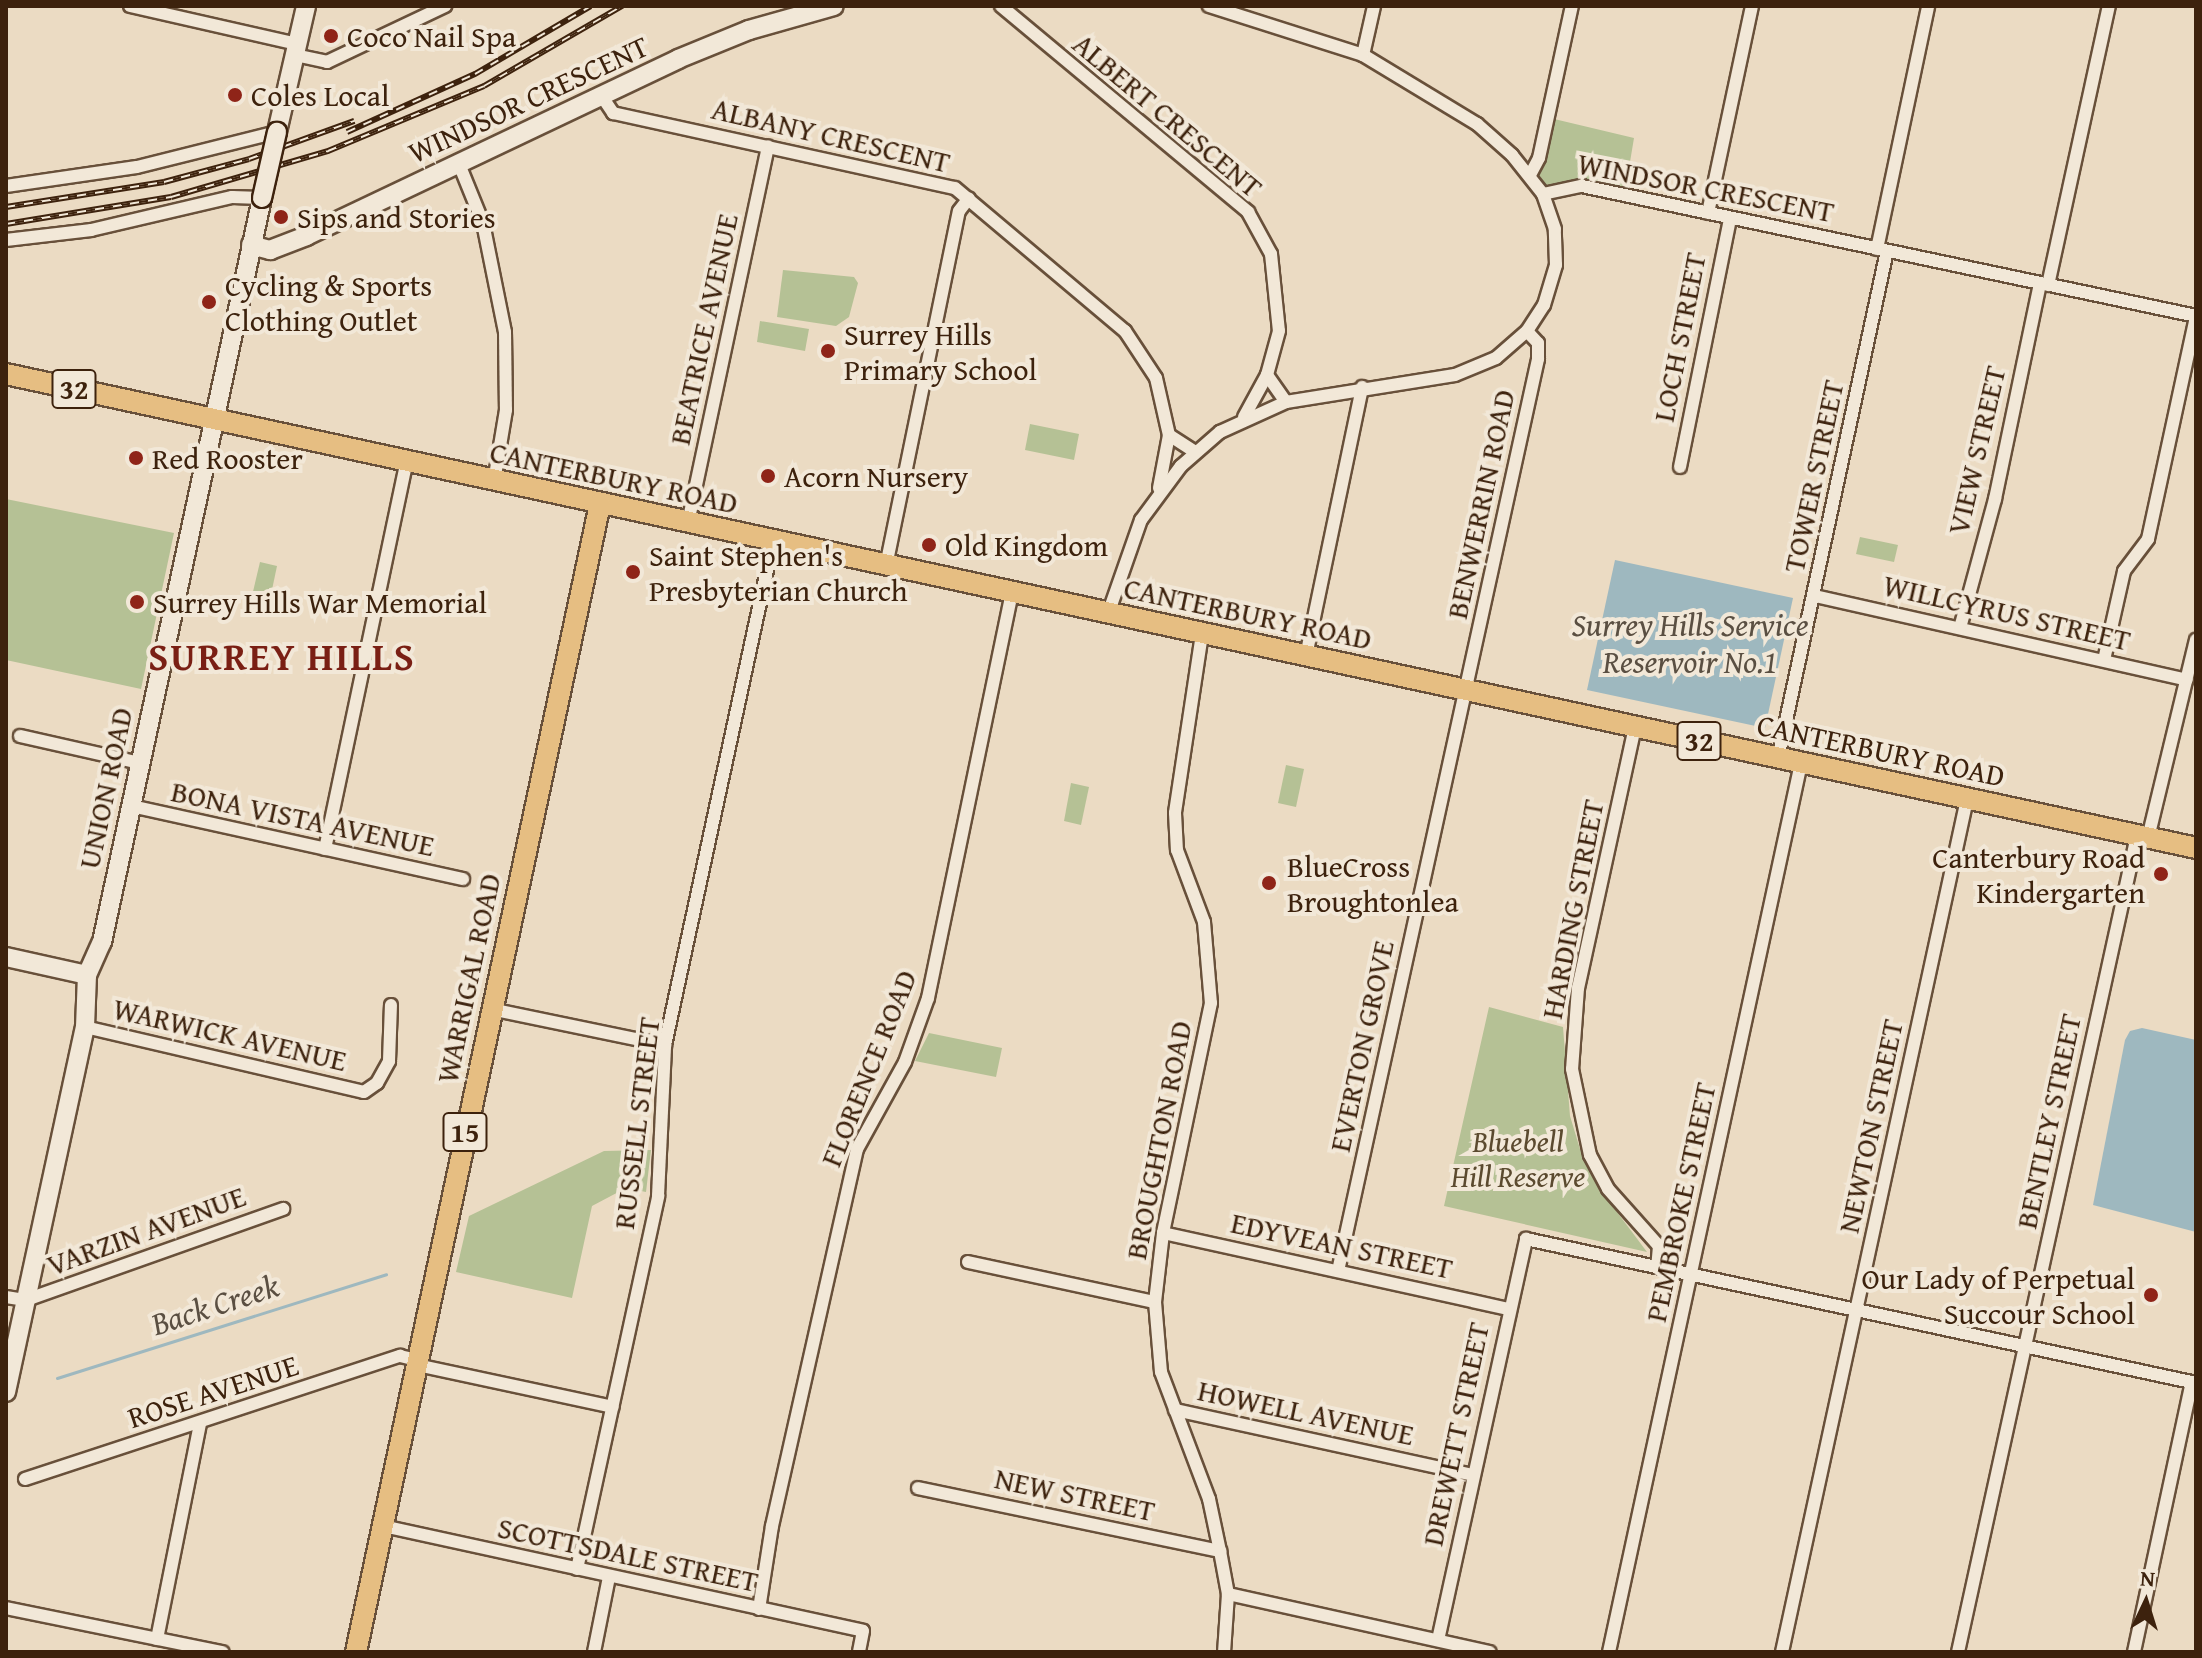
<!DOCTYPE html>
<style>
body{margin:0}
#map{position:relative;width:2202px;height:1658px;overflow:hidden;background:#ebdbc3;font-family:"Gentium Book Plus",serif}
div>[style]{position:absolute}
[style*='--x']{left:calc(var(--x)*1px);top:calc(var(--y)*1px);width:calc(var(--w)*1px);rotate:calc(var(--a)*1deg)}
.green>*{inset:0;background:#b5c195}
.water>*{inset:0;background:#9eb8bf}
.stream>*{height:3px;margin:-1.5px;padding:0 1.5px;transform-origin:1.5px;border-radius:1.5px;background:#9eb8bf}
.roads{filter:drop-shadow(2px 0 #68503a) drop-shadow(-2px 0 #68503a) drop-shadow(0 2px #68503a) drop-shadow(0 -2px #68503a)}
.street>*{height:12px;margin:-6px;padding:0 6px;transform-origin:6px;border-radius:6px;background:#f2e8d8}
.secondary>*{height:18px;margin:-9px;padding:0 9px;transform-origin:9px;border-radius:9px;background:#f2e8d8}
.primary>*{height:20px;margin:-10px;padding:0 10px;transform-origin:10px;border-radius:10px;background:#e6be82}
.rail>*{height:6px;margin-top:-3px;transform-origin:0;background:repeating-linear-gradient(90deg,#f2e8d8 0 9px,#3d220d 0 18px);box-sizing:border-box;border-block:2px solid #3d220d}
.bridges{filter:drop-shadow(2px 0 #3d220d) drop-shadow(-2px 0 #3d220d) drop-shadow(0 2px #3d220d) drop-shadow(0 -2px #3d220d)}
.secondary-bridge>*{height:18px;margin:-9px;padding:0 9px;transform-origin:9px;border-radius:9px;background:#f2e8d8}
.dots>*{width:22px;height:22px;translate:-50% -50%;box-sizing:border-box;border:4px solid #f2e8d8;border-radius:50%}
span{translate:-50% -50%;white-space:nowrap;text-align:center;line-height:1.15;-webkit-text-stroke:8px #f2e8d8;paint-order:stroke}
.shield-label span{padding:2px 6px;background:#f2e8d8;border:2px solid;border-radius:6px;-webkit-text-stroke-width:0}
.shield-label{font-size:28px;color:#3d220d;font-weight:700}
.poi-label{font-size:30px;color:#3d220d}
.left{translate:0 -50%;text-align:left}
.right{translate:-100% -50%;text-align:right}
.street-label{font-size:30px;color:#3d220d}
.park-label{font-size:30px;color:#5b4a2f;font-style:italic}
.water-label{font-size:32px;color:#5a4f42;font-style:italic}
.district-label{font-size:38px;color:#7a1f14;font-weight:700;letter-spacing:2px}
.frame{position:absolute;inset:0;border:8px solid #3d220d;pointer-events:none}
.north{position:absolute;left:2106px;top:1562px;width:80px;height:80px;-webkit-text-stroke:6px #f2e8d8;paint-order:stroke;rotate:4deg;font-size:22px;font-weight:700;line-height:32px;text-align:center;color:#3d220d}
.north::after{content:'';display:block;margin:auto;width:28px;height:36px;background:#3d220d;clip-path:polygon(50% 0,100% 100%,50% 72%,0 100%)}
</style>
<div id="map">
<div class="green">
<i style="clip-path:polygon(1550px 118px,1634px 138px,1625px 192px,1565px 183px,1543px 192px,1533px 174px)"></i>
<i style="clip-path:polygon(783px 270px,854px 277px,858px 283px,849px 317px,836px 326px,777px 317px)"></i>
<i style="clip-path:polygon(760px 321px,809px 329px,805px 351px,757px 342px)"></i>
<i style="clip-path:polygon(1030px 424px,1079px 434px,1074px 460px,1025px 450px)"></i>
<i style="clip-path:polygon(6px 499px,174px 533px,141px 689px,6px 660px)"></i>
<i style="clip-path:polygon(1860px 537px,1898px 545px,1894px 562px,1856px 554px)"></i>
<i style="clip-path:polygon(260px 562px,277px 566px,269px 604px,251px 600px)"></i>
<i style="clip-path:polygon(1286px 765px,1304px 769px,1296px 807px,1278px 803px)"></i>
<i style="clip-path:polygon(1071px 783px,1089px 787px,1081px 825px,1064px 821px)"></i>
<i style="clip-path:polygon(1489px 1007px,1563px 1027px,1570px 1116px,1580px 1149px,1599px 1188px,1647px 1252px,1444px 1206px)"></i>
<i style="clip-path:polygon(929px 1033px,1002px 1048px,996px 1077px,915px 1061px)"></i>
<i style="clip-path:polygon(651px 1150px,646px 1192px,626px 1188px,592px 1206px,572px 1298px,456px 1272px,469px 1216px,604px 1151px)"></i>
</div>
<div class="water">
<i style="clip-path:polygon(1615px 560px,1793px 598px,1765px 728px,1587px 690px)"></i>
<i style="clip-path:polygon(2142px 1028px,2196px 1040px,2196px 1232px,2093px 1205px,2125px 1040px,2130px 1031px)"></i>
</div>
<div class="stream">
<i style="--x:57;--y:1378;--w:345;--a:-17.5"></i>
</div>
<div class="roads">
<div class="street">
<i style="--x:130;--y:6;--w:171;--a:12.8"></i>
<i style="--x:1001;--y:6;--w:322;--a:39.8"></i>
<i style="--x:1248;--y:212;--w:48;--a:61.3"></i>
<i style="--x:1271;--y:254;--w:77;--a:84.1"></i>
<i style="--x:1279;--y:331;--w:46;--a:105.3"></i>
<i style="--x:1267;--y:375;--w:48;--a:118.7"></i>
<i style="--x:295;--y:55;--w:33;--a:12"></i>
<i style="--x:327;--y:62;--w:131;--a:-25.4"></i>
<i style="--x:1363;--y:55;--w:50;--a:-77.3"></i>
<i style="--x:601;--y:95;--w:22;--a:56"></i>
<i style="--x:613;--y:113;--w:350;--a:12.4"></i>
<i style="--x:955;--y:188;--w:222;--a:40.1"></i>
<i style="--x:1125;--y:331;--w:56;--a:56.6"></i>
<i style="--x:1156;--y:378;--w:58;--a:77.2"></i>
<i style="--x:1169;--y:435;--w:54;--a:100.7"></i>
<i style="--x:459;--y:164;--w:64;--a:67.9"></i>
<i style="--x:483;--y:223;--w:111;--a:78.6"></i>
<i style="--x:505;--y:332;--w:78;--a:89.3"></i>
<i style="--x:506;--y:410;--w:73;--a:99.5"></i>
<i style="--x:1530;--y:175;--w:19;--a:-62"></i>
<i style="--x:1539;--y:158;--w:156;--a:-77.8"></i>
<i style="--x:6;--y:186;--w:132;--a:-8.3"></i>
<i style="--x:137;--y:167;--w:144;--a:-14"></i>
<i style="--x:1543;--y:194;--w:40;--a:-12"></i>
<i style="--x:1582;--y:186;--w:628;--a:11.95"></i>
<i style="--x:1708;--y:213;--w:212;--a:-78"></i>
<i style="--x:6;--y:240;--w:86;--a:-6.7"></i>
<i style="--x:91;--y:230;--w:145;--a:-13.2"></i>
<i style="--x:232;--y:197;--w:30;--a:2"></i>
<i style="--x:1877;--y:249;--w:248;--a:-78.1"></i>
<i style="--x:2048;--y:285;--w:286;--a:-77.7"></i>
<i style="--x:1267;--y:375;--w:33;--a:55"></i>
<i style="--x:1169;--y:435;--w:31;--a:33"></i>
<i style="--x:1680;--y:467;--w:254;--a:-78.6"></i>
<i style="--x:688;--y:523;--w:385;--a:-78"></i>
<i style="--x:886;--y:566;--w:362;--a:-78.4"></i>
<i style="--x:959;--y:211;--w:16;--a:-52"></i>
<i style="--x:1815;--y:596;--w:381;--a:12.7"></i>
<i style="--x:1108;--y:614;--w:100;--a:-70.7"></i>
<i style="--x:1141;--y:520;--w:67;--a:-53.5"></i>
<i style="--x:1181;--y:466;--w:52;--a:-41.1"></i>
<i style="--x:1220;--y:432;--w:72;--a:-24.4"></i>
<i style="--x:1286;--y:402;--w:171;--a:-9.1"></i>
<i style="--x:1455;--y:375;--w:44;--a:-22.5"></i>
<i style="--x:1496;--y:358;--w:41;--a:-41.1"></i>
<i style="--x:1527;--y:331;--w:31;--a:-57"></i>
<i style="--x:1544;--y:305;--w:42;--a:-73.3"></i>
<i style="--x:1556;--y:265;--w:36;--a:-92"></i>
<i style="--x:1555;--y:229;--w:37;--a:-109"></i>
<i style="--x:1543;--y:194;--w:50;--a:-128.5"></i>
<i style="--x:1512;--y:155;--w:47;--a:-138.5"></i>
<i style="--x:1477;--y:124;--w:133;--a:-148.8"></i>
<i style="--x:1363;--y:55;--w:162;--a:-162.3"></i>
<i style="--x:1960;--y:628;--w:134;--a:-74.8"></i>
<i style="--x:1995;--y:499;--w:220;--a:-78.2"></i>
<i style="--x:1202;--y:634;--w:181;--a:98.6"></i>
<i style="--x:1175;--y:813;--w:37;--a:87"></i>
<i style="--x:1177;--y:850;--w:77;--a:69.4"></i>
<i style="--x:1204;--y:922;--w:81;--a:85.1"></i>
<i style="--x:1211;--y:1003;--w:235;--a:101.8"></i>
<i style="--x:1163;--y:1233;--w:69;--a:96.6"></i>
<i style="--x:1155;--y:1302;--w:70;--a:85.1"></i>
<i style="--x:1161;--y:1372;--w:136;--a:69.3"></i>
<i style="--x:1209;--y:1499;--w:53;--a:78.1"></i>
<i style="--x:1220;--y:1551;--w:44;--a:79.5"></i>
<i style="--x:1228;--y:1594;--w:58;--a:93.9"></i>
<i style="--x:1306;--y:656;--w:275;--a:-78.2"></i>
<i style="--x:2104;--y:660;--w:91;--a:-77.3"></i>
<i style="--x:2124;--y:571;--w:40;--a:-53"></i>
<i style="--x:2148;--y:539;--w:227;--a:-77.8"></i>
<i style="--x:1635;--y:727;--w:267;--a:102.3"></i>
<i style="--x:1578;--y:988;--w:81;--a:94.2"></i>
<i style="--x:1572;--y:1069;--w:88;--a:78.2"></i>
<i style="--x:1590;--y:1155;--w:38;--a:62"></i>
<i style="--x:1608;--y:1189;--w:76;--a:48.2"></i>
<i style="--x:1659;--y:1246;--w:21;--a:95"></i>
<i style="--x:20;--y:736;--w:123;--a:12.7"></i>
<i style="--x:1778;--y:758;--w:519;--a:-77.87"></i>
<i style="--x:131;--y:806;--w:340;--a:12.4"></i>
<i style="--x:2148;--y:838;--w:204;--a:-76.4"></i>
<i style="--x:325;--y:849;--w:394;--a:-78.1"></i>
<i style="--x:491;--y:1009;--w:178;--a:11.7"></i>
<i style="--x:85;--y:1027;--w:286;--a:13.1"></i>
<i style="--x:364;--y:1092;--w:16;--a:-35"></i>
<i style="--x:377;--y:1083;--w:25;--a:-61"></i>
<i style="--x:389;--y:1061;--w:56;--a:-88"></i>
<i style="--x:1163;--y:1233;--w:354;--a:12.4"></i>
<i style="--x:968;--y:1262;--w:191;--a:12.1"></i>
<i style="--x:1338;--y:1271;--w:934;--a:-77.63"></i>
<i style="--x:1538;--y:359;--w:16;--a:-90"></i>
<i style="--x:1538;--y:343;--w:16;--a:-133"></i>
<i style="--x:6;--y:1297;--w:20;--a:9"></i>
<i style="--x:26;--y:1300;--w:273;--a:-19.5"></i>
<i style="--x:417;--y:1365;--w:200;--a:12.1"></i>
<i style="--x:1175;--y:1410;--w:305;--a:12.3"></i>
<i style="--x:25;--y:1479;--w:395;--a:-18.2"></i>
<i style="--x:400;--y:1356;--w:18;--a:13"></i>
<i style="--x:918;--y:1488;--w:309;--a:11.8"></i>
<i style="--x:383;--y:1526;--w:491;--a:12.3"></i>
<i style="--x:863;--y:1631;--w:21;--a:101"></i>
<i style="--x:577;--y:1569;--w:382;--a:-77.7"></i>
<i style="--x:658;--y:1196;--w:151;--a:-87.3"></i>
<i style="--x:665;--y:1045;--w:514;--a:-77.88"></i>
<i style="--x:1228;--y:1594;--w:268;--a:12.5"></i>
<i style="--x:6;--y:1608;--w:221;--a:11.5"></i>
<i style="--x:759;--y:1609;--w:84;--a:-81.1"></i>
<i style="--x:772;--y:1526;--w:386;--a:-77.3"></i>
<i style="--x:857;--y:1149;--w:99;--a:-61.1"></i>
<i style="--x:905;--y:1062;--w:68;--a:-70.2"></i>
<i style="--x:928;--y:998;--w:414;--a:-78.3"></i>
<i style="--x:157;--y:1639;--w:219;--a:-78.7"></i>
<i style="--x:1438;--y:1640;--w:411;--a:-77.6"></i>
<i style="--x:1526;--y:1239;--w:685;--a:12.13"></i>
<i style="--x:594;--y:1652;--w:76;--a:-78.7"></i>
<i style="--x:1609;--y:1652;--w:909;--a:-77.81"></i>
<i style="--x:1782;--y:1652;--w:873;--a:-77.76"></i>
<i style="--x:1958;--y:1652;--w:835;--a:-77.63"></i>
<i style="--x:2134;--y:1652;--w:276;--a:-77.9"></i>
</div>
<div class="secondary">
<i style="--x:277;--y:132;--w:129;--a:-77"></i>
<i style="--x:251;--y:245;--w:20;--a:15"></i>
<i style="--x:270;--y:250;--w:39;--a:-21"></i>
<i style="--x:306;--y:236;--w:412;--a:-25.4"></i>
<i style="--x:678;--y:59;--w:77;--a:-22.2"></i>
<i style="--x:749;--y:30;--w:88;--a:-15.8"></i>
<i style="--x:6;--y:957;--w:83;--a:12.5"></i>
<i style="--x:6;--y:1392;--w:373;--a:-77.8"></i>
<i style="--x:85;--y:1027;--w:52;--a:-87.8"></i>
<i style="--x:87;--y:975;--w:36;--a:-66"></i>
<i style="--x:102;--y:942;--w:761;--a:-77.86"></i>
</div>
<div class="primary">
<i style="--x:6;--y:374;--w:2241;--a:12.21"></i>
<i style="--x:356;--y:1652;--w:1174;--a:-78"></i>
</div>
</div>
<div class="rail">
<i style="--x:347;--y:132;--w:141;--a:-24.4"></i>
<i style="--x:475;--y:74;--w:134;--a:-30.4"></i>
<i style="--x:6;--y:207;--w:160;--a:-9"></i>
<i style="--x:164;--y:182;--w:88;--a:-15.1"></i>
<i style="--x:249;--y:159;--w:112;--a:-19.9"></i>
<i style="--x:6;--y:224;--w:167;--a:-9.3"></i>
<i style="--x:171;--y:197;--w:164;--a:-16.3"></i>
<i style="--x:328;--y:151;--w:169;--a:-22.6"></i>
<i style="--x:484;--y:86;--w:160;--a:-30.1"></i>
</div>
<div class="bridges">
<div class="secondary-bridge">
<i style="--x:262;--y:198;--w:68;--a:-77.2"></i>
</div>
</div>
<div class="dots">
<i style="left:331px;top:36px;background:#8f2418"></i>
<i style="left:235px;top:95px;background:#8f2418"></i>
<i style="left:281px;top:217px;background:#8f2418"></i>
<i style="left:209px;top:302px;background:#8f2418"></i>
<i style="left:828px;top:351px;background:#8f2418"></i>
<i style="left:136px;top:458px;background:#8f2418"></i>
<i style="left:768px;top:476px;background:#8f2418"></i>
<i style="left:929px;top:545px;background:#8f2418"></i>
<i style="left:633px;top:572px;background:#8f2418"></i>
<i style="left:137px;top:602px;background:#8f2418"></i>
<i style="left:2161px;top:874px;background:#8f2418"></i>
<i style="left:1269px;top:883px;background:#8f2418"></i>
<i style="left:2151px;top:1295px;background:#8f2418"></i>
</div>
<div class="shield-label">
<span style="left:74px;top:389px">32</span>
<span style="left:1699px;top:741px">32</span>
<span style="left:465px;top:1132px">15</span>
</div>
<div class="poi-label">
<span class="left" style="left:347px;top:36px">Coco Nail Spa</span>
<span class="left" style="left:251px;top:95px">Coles Local</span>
<span class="left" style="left:297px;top:217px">Sips and Stories</span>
<span class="left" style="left:225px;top:302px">Cycling &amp; Sports<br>Clothing Outlet</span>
<span class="left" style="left:844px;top:351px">Surrey Hills<br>Primary School</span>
<span class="left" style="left:152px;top:458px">Red Rooster</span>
<span class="left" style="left:784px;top:476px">Acorn Nursery</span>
<span class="left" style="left:945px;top:545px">Old Kingdom</span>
<span class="left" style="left:649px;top:572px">Saint Stephen's<br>Presbyterian Church</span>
<span class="left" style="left:153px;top:602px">Surrey Hills War Memorial</span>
<span class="right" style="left:2145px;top:874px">Canterbury Road<br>Kindergarten</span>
<span class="left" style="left:1287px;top:883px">BlueCross<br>Broughtonlea</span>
<span class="right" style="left:2135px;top:1295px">Our Lady of Perpetual<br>Succour School</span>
</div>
<div class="street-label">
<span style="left:528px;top:99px;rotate:-25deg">WINDSOR CRESCENT</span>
<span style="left:1168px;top:115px;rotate:40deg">ALBERT CRESCENT</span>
<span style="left:831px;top:135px;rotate:13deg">ALBANY CRESCENT</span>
<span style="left:1706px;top:187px;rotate:11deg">WINDSOR CRESCENT</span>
<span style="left:703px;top:329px;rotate:-78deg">BEATRICE AVENUE</span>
<span style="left:1679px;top:337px;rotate:-79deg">LOCH STREET</span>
<span style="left:1976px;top:450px;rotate:-77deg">VIEW STREET</span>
<span style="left:1813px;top:476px;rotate:-78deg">TOWER STREET</span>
<span style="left:614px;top:477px;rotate:12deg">CANTERBURY ROAD</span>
<span style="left:1480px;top:504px;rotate:-78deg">BENWERRIN ROAD</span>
<span style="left:2007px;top:612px;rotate:13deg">WILLCYRUS STREET</span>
<span style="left:1248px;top:613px;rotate:12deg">CANTERBURY ROAD</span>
<span style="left:1881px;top:750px;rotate:12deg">CANTERBURY ROAD</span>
<span style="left:105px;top:788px;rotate:-78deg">UNION ROAD</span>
<span style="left:303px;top:818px;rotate:12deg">BONA VISTA AVENUE</span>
<span style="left:1572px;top:909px;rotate:-79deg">HARDING STREET</span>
<span style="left:468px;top:978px;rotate:-78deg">WARRIGAL ROAD</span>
<span style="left:230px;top:1034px;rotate:13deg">WARWICK AVENUE</span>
<span style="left:1361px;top:1046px;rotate:-78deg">EVERTON GROVE</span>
<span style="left:868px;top:1068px;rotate:-68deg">FLORENCE ROAD</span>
<span style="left:2048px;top:1121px;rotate:-78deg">BENTLEY STREET</span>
<span style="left:636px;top:1123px;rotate:-83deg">RUSSELL STREET</span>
<span style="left:1870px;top:1126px;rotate:-78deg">NEWTON STREET</span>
<span style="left:1158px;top:1140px;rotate:-79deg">BROUGHTON ROAD</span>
<span style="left:1680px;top:1202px;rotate:-78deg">PEMBROKE STREET</span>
<span style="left:146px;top:1230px;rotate:-20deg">VARZIN AVENUE</span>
<span style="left:1342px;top:1245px;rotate:12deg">EDYVEAN STREET</span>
<span style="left:213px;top:1391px;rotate:-18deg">ROSE AVENUE</span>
<span style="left:1306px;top:1412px;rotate:12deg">HOWELL AVENUE</span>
<span style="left:1455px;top:1434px;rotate:-78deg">DREWETT STREET</span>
<span style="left:1075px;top:1494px;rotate:12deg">NEW STREET</span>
<span style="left:628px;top:1554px;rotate:12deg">SCOTTSDALE STREET</span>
</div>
<div class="park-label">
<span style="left:1518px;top:1158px">Bluebell<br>Hill Reserve</span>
</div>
<div class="water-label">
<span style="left:1690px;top:644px">Surrey Hills Service<br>Reservoir No.1</span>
<span style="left:215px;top:1305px;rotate:-18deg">Back Creek</span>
</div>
<div class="district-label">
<span style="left:282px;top:657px">SURREY HILLS</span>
</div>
<div class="frame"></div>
<div class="north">N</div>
</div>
